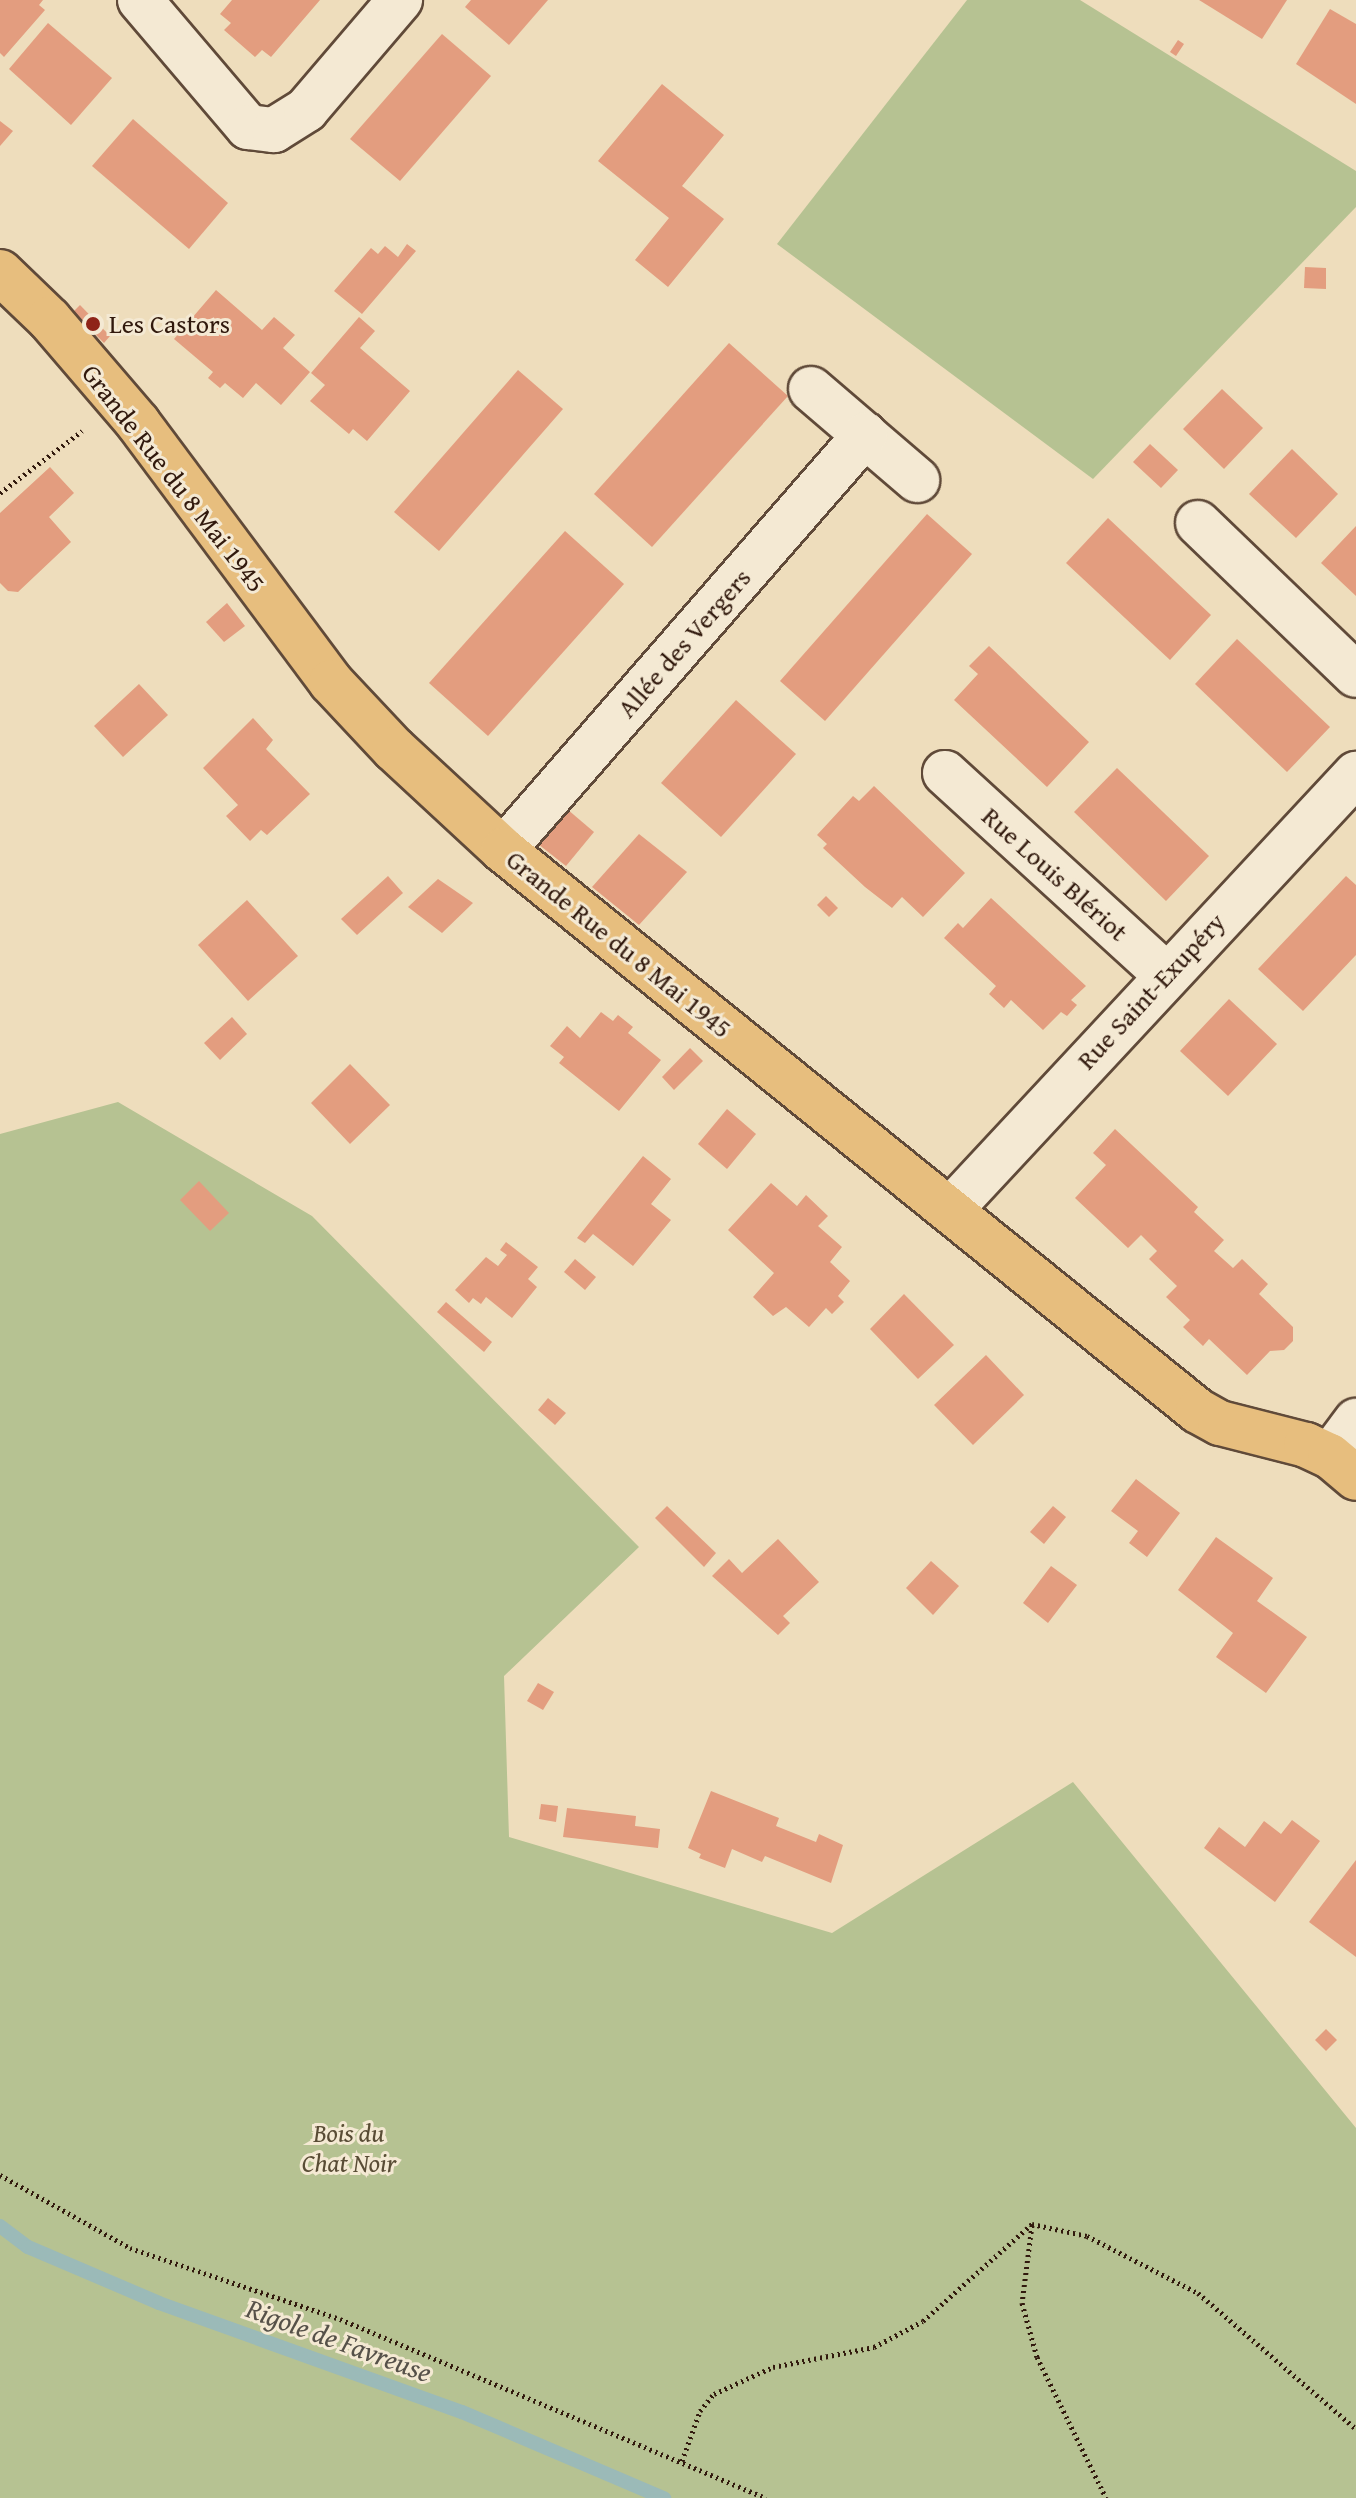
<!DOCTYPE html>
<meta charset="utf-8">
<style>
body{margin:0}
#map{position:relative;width:1356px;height:2498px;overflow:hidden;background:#eeddbc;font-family:"Gentium Book Plus",serif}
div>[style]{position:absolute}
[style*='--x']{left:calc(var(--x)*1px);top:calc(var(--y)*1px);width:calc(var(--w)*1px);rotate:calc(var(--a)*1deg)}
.green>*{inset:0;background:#b6c292}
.stream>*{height:14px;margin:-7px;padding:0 7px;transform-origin:7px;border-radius:7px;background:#9bbab8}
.building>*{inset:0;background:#e39d7f}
.path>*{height:5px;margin-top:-2.5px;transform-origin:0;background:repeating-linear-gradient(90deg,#31190d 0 2px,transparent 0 6px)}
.roads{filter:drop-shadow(2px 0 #604a39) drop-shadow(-2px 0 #604a39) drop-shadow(0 2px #604a39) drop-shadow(0 -2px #604a39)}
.minor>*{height:44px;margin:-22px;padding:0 22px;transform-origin:22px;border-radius:22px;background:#f4e9d3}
.major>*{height:44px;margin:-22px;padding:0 22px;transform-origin:22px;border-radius:22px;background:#e7be7e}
.dots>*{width:22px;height:22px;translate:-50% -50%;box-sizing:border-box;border:4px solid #f4e9d3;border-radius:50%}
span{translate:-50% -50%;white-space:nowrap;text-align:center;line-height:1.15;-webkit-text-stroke:6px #f4e9d3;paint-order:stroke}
.poi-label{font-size:26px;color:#31190d}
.left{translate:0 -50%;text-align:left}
.street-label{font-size:26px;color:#31190d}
.park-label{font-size:26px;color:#594c35;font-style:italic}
.water-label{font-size:28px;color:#565149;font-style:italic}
</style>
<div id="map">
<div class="green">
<i style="clip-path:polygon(967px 0,1080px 0,1356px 171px,1356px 207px,1093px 479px,777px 244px)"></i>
<i style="clip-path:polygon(118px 1102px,312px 1216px,639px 1547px,504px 1676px,509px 1837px,832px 1933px,1073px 1782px,1356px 2128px,1356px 2498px,0 2498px,0 1134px)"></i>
</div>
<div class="stream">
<i style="--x:0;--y:2226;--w:35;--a:37"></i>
<i style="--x:28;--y:2247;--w:142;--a:23.1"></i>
<i style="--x:159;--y:2303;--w:322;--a:19.8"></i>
<i style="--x:462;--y:2412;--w:220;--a:23.1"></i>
</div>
<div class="building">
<i style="clip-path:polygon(0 0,43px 0,39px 5px,45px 10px,4px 57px,0 53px)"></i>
<i style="clip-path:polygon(232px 0,320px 0,271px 57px,262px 50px,255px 57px,224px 30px,231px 23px,220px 14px)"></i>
<i style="clip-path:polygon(471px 0,548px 0,509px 45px,465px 7px)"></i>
<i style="clip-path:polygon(1199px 0,1287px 0,1262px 39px)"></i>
<i style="clip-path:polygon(1330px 9px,1356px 24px,1356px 104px,1296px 64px)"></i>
<i style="clip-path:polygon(48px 23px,112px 78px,71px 125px,9px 69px)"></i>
<i style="clip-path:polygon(442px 34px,491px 76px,400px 181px,350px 139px)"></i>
<i style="clip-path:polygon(1178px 40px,1184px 44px,1176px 56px,1170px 52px)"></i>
<i style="clip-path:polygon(662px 84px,724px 135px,682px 186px,724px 219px,668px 287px,635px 260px,669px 218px,598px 161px)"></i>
<i style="clip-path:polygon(133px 119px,228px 203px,189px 249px,92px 166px)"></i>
<i style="clip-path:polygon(0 121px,13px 131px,0 146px)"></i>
<i style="clip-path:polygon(407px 244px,416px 251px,362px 314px,334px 291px,371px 248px,378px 254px,385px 246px,398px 257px)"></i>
<i style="clip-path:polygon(1305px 267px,1326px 268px,1326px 289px,1304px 288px)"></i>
<i style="clip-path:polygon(216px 290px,262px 330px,274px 317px,295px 335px,283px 348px,310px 372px,281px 405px,256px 383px,243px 398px,225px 383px,220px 388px,208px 378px,213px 372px,174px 339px)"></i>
<i style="clip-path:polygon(80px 305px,110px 336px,104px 343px,73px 312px)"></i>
<i style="clip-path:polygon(359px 317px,375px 331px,360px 348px,410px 391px,367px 441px,353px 429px,349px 434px,310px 401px,325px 385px,311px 373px)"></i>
<i style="clip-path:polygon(729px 343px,788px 396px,652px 547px,594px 494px)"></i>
<i style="clip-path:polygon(518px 370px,563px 409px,439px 551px,394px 512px)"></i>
<i style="clip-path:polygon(1222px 389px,1263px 428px,1224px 469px,1183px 429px)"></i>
<i style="clip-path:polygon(1150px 444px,1178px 470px,1161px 488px,1133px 462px)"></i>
<i style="clip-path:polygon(1292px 449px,1338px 494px,1296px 538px,1249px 494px)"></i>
<i style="clip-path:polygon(50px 467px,74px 493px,49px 517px,71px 542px,18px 592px,8px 591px,0 583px,0 513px)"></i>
<i style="clip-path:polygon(927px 514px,972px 554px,825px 721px,780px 681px)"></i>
<i style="clip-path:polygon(1108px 518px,1211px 615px,1170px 660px,1066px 563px)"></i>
<i style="clip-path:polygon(1356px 526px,1356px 596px,1321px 563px)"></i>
<i style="clip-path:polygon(565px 531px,624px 584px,488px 736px,429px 683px)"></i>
<i style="clip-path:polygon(227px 603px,245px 626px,224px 642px,206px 622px)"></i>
<i style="clip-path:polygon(1237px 639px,1330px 727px,1287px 772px,1195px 684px)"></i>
<i style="clip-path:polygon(989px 646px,1089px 742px,1047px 787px,954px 700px,978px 674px,969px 666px)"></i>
<i style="clip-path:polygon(139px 684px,168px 715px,123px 757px,94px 726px)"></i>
<i style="clip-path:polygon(736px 700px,796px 754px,721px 837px,661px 783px)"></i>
<i style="clip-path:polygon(253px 718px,273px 740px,266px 749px,310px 794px,267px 835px,261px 830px,250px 841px,226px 816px,238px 805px,203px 768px)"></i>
<i style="clip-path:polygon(1117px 768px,1209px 856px,1166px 901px,1074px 812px)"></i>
<i style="clip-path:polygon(874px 786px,965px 873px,923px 917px,902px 897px,892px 908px,865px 887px,823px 848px,827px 844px,817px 835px,853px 796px,859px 801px)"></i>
<i style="clip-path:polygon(567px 809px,594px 832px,566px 866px,538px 844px)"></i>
<i style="clip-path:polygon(639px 834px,687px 872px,639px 925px,592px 887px)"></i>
<i style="clip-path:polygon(388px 876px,403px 893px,357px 935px,341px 919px)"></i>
<i style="clip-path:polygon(1346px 876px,1356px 885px,1356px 955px,1303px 1011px,1258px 969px)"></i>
<i style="clip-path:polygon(438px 879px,473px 903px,442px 933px,408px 907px)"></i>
<i style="clip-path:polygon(826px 896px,838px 908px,829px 917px,817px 905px)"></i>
<i style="clip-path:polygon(991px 898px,1086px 986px,1071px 1000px,1077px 1005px,1067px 1016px,1061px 1012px,1043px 1030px,1011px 1000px,1004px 1008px,989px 994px,996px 986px,944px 938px,958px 923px,963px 928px)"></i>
<i style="clip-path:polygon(247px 900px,298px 956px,248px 1001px,198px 945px)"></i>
<i style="clip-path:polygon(1229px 999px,1277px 1044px,1228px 1096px,1180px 1051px)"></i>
<i style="clip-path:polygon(601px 1012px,613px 1021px,618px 1015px,633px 1027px,628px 1033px,661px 1060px,619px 1111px,559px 1063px,564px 1057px,550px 1046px,567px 1026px,580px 1038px)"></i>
<i style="clip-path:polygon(232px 1017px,247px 1034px,220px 1060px,204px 1043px)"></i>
<i style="clip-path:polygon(690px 1048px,703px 1061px,674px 1090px,662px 1077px)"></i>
<i style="clip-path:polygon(350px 1064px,390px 1105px,350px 1144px,311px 1103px)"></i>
<i style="clip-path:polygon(727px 1109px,756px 1134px,727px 1169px,698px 1144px)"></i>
<i style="clip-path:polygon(1115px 1129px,1198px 1207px,1194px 1212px,1224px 1240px,1214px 1251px,1233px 1268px,1242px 1259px,1268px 1284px,1259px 1294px,1293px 1327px,1293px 1341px,1284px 1350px,1270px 1351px,1247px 1375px,1209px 1339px,1203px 1346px,1183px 1327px,1190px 1320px,1166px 1297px,1177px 1286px,1149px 1259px,1157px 1251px,1141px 1235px,1128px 1248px,1075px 1198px,1106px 1165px,1093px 1153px)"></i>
<i style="clip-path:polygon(643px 1156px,671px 1179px,651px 1204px,671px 1220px,633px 1266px,593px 1234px,585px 1243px,577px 1238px)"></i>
<i style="clip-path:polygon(199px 1181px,229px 1213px,210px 1231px,180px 1200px)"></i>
<i style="clip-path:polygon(771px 1183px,797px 1206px,806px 1195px,828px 1216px,818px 1226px,842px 1247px,830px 1262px,850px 1281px,838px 1296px,844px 1302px,832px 1314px,826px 1308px,809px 1327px,786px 1307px,773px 1316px,753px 1297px,774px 1273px,728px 1230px)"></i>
<i style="clip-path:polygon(506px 1242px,538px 1267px,528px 1279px,537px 1287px,512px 1318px,486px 1297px,481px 1304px,473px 1298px,469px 1303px,455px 1290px,486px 1257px,498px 1266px,507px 1255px,500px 1250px)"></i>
<i style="clip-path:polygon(575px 1259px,596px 1277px,585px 1290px,564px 1272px)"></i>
<i style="clip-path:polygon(904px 1294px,954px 1345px,918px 1379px,870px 1329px)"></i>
<i style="clip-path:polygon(446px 1302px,492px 1342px,484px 1352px,437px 1312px)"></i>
<i style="clip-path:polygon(986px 1355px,1024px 1395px,973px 1445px,934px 1405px)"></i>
<i style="clip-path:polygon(548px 1398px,566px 1413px,555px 1425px,538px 1410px)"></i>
<i style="clip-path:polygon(1136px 1479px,1180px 1513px,1147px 1557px,1129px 1543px,1138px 1531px,1111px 1511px)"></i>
<i style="clip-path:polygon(667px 1506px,716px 1553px,704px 1567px,655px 1518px)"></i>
<i style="clip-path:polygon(1053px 1506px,1066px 1517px,1044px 1544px,1030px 1532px)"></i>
<i style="clip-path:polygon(1216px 1537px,1273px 1578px,1257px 1601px,1307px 1637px,1266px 1693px,1216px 1657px,1233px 1633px,1178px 1590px)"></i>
<i style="clip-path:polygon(778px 1539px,819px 1582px,783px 1616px,790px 1623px,778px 1635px,712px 1576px,729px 1559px,742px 1573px)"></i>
<i style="clip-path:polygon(931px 1561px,959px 1586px,933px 1615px,906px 1588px)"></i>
<i style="clip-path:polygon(1051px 1566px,1077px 1585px,1048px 1623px,1023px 1603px)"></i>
<i style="clip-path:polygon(538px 1683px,554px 1692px,543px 1710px,527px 1701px)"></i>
<i style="clip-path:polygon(711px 1791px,779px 1818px,776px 1826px,816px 1842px,819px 1834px,843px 1845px,831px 1883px,765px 1856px,762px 1862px,732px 1849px,725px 1868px,699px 1858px,701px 1854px,688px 1848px)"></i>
<i style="clip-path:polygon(541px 1804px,558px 1806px,556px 1822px,539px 1819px)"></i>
<i style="clip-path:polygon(567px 1808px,636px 1816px,635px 1826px,660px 1829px,658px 1848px,563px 1837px)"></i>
<i style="clip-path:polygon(1292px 1820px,1320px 1841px,1275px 1902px,1204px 1848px,1219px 1827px,1245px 1847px,1264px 1821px,1281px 1834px)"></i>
<i style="clip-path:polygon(1356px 1860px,1356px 1957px,1309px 1922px)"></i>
<i style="clip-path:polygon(1326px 2029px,1337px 2040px,1326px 2051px,1315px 2040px)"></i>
</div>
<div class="path">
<i style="--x:0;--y:493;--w:103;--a:-37.1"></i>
<i style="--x:0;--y:2175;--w:149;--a:29.3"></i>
<i style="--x:130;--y:2248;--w:222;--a:18.7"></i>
<i style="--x:340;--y:2319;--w:462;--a:22.8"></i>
<i style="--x:1032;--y:2224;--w:56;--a:12.3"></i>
<i style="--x:1087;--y:2236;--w:125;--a:27.2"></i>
<i style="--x:1198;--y:2293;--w:208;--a:40.7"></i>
<i style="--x:1032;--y:2225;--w:79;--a:97.3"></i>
<i style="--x:1022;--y:2303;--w:56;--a:74.5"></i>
<i style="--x:1037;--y:2357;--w:157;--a:63.9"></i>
<i style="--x:682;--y:2461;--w:53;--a:-70.2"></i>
<i style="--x:700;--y:2411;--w:22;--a:-51"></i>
<i style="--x:714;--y:2394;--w:65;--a:-24.6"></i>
<i style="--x:773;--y:2367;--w:103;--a:-11.2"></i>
<i style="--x:874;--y:2347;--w:55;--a:-28"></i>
<i style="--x:923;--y:2321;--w:146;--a:-41.7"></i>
</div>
<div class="roads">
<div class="minor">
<i style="--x:140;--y:0;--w:167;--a:49.6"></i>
<i style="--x:248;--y:127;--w:26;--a:7"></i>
<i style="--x:274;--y:130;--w:38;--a:-32"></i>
<i style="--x:306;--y:110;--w:145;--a:-49.5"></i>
<i style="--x:811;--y:389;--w:140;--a:40.6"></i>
<i style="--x:1198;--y:523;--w:219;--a:43.9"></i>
<i style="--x:945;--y:773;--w:298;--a:42.4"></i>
<i style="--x:503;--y:850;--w:551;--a:-48.9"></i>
<i style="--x:950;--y:1210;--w:596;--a:-47.04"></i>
<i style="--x:1330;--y:1456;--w:44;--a:-53.4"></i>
</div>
<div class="major">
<i style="--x:0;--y:272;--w:68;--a:43.8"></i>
<i style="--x:49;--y:319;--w:137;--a:49.4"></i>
<i style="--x:138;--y:423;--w:323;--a:53.3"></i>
<i style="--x:331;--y:682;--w:92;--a:46.8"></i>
<i style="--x:394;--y:749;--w:149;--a:42.8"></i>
<i style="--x:503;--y:850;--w:893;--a:38.91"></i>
<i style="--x:1198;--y:1411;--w:25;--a:29"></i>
<i style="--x:1220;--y:1423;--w:89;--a:14.3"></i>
<i style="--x:1306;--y:1445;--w:26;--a:25"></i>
<i style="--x:1330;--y:1456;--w:34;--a:40"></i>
</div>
</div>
<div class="dots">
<i style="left:93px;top:324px;background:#8f2418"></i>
</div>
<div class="poi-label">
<span class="left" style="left:109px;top:324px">Les Castors</span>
</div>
<div class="street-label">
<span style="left:174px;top:478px;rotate:52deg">Grande Rue du 8 Mai 1945</span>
<span style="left:684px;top:643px;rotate:-49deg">Allée des Vergers</span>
<span style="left:1055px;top:874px;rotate:42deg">Rue Louis Blériot</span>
<span style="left:619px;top:944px;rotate:39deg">Grande Rue du 8 Mai 1945</span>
<span style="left:1151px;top:991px;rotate:-47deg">Rue Saint-Exupéry</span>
</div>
<div class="park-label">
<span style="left:349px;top:2148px">Bois du<br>Chat Noir</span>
</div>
<div class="water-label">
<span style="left:339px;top:2340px;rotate:20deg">Rigole de Favreuse</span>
</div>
</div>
